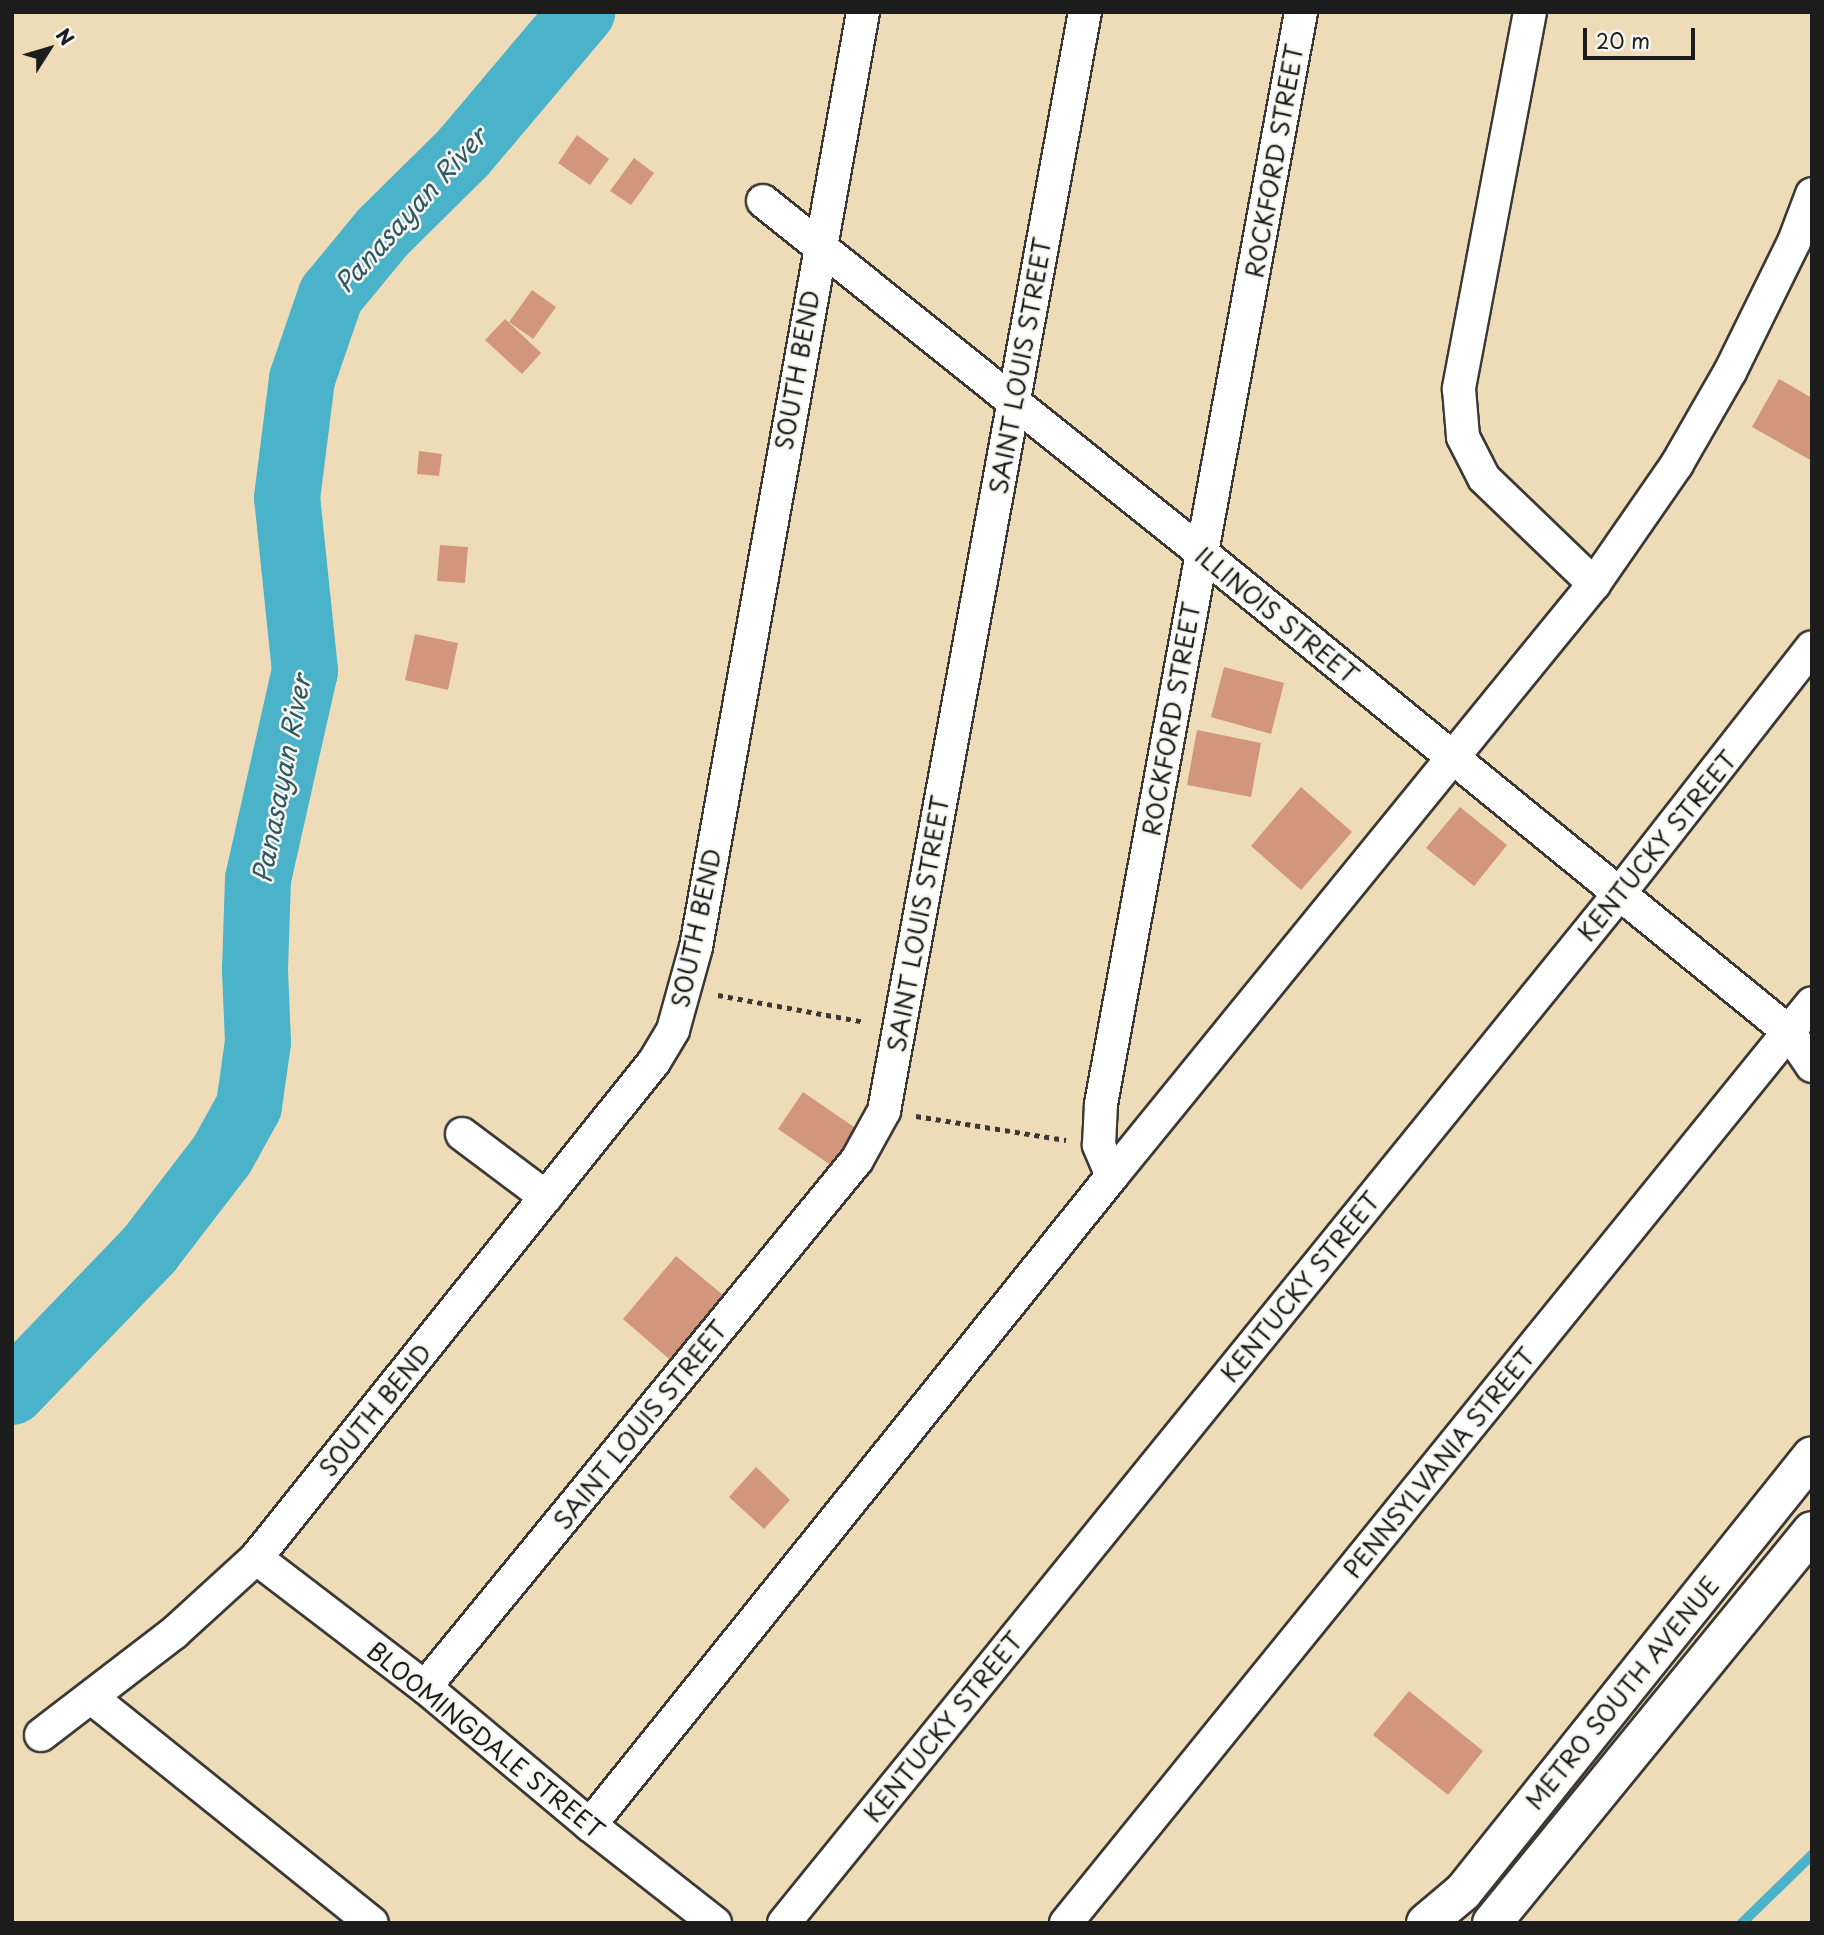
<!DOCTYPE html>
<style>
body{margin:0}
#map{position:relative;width:1824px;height:1935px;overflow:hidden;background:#eedcb9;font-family:"Playpen Sans",sans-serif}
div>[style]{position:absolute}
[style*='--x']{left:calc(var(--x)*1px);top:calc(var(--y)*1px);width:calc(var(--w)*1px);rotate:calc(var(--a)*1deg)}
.stream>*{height:10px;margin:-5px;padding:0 5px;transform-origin:5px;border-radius:5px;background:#4bb3c9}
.river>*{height:66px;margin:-33px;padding:0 33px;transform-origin:33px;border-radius:33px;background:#4bb3c9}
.building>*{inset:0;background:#d2967d}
.path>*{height:4.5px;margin-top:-2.25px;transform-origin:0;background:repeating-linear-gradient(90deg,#3c3934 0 5px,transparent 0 10px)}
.roads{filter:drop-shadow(2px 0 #3c3934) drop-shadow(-2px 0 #3c3934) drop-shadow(0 2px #3c3934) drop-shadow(0 -2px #3c3934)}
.minor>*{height:32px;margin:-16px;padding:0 16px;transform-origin:16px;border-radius:16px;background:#fff}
.tertiary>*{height:38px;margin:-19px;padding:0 19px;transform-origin:19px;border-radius:19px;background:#fff}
span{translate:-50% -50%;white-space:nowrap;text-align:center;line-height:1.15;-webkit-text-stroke:5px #f6f6f2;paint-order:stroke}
.street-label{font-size:24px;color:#1c1c1c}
.water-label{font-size:26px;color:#2f5861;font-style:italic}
.frame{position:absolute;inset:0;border:14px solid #1c1c1c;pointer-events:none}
.north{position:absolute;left:14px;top:14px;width:70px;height:70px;-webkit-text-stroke:5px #f6f6f2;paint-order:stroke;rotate:53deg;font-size:19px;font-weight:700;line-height:28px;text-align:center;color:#1c1c1c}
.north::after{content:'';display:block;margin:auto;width:24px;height:32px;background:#1c1c1c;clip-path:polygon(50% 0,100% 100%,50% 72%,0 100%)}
.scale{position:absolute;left:1583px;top:28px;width:112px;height:32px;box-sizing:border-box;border:4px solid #1c1c1c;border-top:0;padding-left:9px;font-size:21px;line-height:24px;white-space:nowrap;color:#1c1c1c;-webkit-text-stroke:5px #f6f6f2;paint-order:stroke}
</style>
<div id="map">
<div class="stream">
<i style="--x:1742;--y:1923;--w:98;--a:-44.2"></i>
</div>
<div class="river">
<i style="--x:12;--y:1392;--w:197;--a:-46"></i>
<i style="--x:149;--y:1250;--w:120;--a:-52.5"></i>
<i style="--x:222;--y:1155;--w:56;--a:-61.1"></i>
<i style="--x:249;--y:1106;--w:65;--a:-82"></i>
<i style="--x:258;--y:1042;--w:73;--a:-92.4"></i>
<i style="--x:255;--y:969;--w:90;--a:-88.1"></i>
<i style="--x:258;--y:879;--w:213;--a:-77.3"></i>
<i style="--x:305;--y:671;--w:174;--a:-95.9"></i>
<i style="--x:287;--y:498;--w:120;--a:-82.8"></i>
<i style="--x:302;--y:379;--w:89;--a:-71"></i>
<i style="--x:331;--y:295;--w:82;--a:-50.5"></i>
<i style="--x:383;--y:232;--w:112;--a:-44.6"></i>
<i style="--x:463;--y:153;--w:185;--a:-49.8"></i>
</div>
<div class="building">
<i style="clip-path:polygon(577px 135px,609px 159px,590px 185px,558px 163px)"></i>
<i style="clip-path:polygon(634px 158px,654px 173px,631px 205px,610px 191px)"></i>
<i style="clip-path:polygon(532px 290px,556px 307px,533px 339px,509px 322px)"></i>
<i style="clip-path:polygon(505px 319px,541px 353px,522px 374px,485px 340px)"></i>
<i style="clip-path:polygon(1779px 379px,1812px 398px,1812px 461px,1752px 427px)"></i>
<i style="clip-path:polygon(419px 451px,442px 454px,439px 476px,417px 474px)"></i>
<i style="clip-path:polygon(440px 545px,468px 547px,465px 583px,437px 581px)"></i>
<i style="clip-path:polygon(415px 634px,458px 643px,448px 690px,405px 680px)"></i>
<i style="clip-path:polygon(1224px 667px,1284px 683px,1271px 734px,1211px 717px)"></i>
<i style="clip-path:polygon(1197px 730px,1261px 743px,1251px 797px,1187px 785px)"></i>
<i style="clip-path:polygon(1301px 787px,1352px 832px,1301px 890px,1251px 846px)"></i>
<i style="clip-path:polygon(1460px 807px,1507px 845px,1474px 886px,1426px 848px)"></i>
<i style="clip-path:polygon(803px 1092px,857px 1129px,832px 1166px,778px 1129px)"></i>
<i style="clip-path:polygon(676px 1256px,729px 1300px,675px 1364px,623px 1319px)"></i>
<i style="clip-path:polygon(756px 1467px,790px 1500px,764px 1529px,729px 1497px)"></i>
<i style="clip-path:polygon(1409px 1691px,1483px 1751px,1448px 1795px,1373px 1735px)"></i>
</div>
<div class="path">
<i style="--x:718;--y:995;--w:149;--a:10.4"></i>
<i style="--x:916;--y:1116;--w:152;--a:9.1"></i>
</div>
<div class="roads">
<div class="minor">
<i style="--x:1530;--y:12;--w:384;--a:100.7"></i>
<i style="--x:1459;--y:389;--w:48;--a:85.2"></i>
<i style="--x:1463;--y:437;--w:46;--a:62.9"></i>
<i style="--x:1484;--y:478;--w:153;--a:43.9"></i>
<i style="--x:763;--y:201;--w:563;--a:38.72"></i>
<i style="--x:1202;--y:553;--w:758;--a:39.21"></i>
<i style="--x:1789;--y:1032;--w:41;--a:55.9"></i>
<i style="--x:462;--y:1134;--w:105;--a:36.9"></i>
<i style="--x:1112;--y:1176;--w:34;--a:-113"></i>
<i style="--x:1099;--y:1145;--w:41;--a:-87.2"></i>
<i style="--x:1101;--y:1104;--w:1110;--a:-79.62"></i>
<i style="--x:256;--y:1558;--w:213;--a:37.4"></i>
<i style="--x:425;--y:1687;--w:215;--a:39.9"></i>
<i style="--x:590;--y:1825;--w:159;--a:38.1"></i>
<i style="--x:425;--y:1687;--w:681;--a:-50.66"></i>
<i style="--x:857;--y:1160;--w:56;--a:-61.1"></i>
<i style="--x:884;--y:1111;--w:1117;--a:-79.64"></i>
<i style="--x:92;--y:1698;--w:359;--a:38.8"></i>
<i style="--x:41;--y:1735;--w:168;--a:-37.5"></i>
<i style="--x:174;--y:1633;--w:111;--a:-42.4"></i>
<i style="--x:256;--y:1558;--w:636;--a:-51.26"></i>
<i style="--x:654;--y:1062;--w:37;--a:-59"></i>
<i style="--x:673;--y:1030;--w:86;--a:-74.5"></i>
<i style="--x:696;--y:947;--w:950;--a:-79.87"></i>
<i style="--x:590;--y:1825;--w:833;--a:-51.19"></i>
<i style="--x:1112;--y:1176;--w:763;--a:-50.85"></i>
<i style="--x:1594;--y:584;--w:146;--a:-55.3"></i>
<i style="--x:1677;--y:464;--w:106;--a:-60.1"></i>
<i style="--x:1730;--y:372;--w:145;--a:-63.8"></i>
<i style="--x:1794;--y:242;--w:51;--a:-69.4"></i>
<i style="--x:784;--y:1923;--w:1325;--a:-50.94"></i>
<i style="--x:1619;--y:894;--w:313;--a:-52"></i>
<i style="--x:1066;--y:1923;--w:1184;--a:-50.96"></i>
</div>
<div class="tertiary">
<i style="--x:1426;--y:1923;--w:48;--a:-40"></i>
<i style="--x:1463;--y:1892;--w:558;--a:-51.32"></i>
<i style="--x:1492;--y:1923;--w:506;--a:-50.77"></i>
</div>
</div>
<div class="street-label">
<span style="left:1274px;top:161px;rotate:-80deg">ROCKFORD STREET</span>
<span style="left:1020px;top:366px;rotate:-80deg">SAINT LOUIS STREET</span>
<span style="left:797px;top:370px;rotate:-80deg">SOUTH BEND</span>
<span style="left:1277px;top:615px;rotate:39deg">ILLINOIS STREET</span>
<span style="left:1171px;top:719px;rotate:-80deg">ROCKFORD STREET</span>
<span style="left:1657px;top:846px;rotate:-51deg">KENTUCKY STREET</span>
<span style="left:918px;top:924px;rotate:-80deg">SAINT LOUIS STREET</span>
<span style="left:696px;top:928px;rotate:-78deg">SOUTH BEND</span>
<span style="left:1300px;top:1287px;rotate:-51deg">KENTUCKY STREET</span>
<span style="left:375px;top:1410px;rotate:-51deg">SOUTH BEND</span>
<span style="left:640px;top:1425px;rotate:-51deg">SAINT LOUIS STREET</span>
<span style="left:1439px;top:1463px;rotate:-51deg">PENNSYLVANIA STREET</span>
<span style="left:1622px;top:1693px;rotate:-51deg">METRO SOUTH AVENUE</span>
<span style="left:943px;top:1727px;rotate:-51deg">KENTUCKY STREET</span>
<span style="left:486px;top:1740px;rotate:39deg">BLOOMINGDALE STREET</span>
</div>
<div class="water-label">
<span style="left:410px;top:210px;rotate:-48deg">Panasayan River</span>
<span style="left:281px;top:779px;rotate:-79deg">Panasayan River</span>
</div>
<div class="frame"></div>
<div class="north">N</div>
<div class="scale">20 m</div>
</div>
